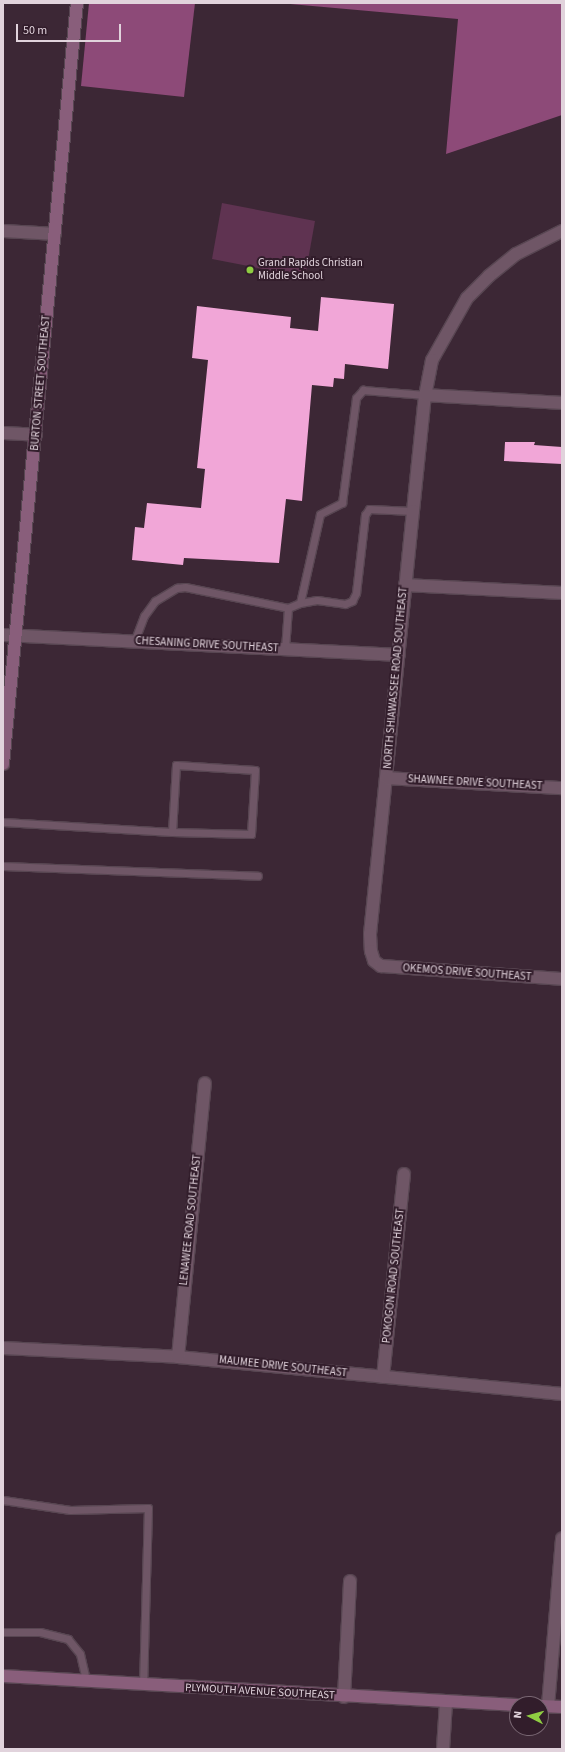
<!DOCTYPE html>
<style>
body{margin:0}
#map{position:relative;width:565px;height:1752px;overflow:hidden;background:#3c2735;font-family:"Source Sans 3",sans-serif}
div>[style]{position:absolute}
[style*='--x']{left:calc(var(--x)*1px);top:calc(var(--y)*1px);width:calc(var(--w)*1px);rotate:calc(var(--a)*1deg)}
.green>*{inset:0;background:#5f3351}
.forest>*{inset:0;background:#8d4a78}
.building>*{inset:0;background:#f1a6d7}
.roads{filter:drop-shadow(1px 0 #584652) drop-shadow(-1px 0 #584652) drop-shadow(0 1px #584652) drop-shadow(0 -1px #584652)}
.lane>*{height:7px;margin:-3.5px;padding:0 3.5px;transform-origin:3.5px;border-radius:3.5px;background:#6f5666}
.street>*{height:12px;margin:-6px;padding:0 6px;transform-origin:6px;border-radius:6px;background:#6f5666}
.secondary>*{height:12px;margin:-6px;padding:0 6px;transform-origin:6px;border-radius:6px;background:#895e7b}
.dots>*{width:11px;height:11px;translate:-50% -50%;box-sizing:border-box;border:2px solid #321d2b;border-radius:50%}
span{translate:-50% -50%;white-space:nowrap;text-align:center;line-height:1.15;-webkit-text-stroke:4px #321d2b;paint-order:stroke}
.poi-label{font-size:11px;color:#e1d3dc}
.left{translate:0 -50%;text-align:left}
.street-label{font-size:11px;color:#e1d3dc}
.frame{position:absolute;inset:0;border:4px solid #e1d3dc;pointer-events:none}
.north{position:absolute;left:509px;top:1696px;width:40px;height:40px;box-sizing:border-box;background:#321d2b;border:1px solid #786672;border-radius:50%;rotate:276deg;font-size:11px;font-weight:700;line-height:16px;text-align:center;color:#e1d3dc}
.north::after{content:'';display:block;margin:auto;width:14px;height:18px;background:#8fcd42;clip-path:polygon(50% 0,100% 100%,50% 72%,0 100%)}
.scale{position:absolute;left:16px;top:24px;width:105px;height:18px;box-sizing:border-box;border:2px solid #e1d3dc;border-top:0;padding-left:5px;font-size:12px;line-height:14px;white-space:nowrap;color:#e1d3dc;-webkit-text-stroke:3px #321d2b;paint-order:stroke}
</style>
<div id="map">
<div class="green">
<i style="clip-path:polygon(222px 203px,315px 221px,305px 277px,212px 259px)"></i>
</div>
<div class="forest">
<i style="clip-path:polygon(89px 3px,195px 3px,184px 97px,81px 86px)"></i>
<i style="clip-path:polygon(279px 3px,562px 3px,562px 115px,446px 154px,458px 19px)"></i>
</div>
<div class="building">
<i style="clip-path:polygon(321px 297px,394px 304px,388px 369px,345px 364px,344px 379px,334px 378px,333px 387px,312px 385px,302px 501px,286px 499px,279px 563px,184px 558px,183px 565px,132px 560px,135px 527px,144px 528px,147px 503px,201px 508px,205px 469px,197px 468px,208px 360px,192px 358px,197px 306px,291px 317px,290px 328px,318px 331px)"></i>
<i style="clip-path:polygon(505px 442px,535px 442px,534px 445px,562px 447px,562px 464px,504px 461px)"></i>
</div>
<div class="roads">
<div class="lane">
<i style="--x:300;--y:603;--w:17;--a:-10"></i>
<i style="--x:317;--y:600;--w:28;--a:8"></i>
<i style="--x:345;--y:604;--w:8;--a:-23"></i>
<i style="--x:352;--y:601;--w:9;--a:-63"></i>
<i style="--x:356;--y:593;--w:79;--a:-83.4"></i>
<i style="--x:365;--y:515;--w:7;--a:-56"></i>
<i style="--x:369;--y:509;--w:44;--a:2.6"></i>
<i style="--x:134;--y:642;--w:28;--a:-69"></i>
<i style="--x:144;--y:616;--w:19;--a:-54"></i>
<i style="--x:155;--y:601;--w:26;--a:-31"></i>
<i style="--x:177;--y:588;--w:8;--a:-7"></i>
<i style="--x:185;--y:587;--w:105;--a:11.5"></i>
<i style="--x:288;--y:608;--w:13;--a:-23"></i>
<i style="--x:300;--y:603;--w:91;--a:-77.3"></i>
<i style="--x:320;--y:514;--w:25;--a:-27"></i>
<i style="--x:342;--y:503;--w:106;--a:-82.4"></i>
<i style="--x:356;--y:398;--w:11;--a:-49"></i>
<i style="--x:363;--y:390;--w:62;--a:4.6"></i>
<i style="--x:285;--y:649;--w:41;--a:-85.8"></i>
<i style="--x:3;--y:822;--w:169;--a:3.4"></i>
<i style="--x:172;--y:832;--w:79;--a:1.5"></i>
<i style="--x:251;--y:834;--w:64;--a:-86.4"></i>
<i style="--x:255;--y:770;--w:79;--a:-176.4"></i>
<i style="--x:176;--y:765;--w:67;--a:93.4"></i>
<i style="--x:3;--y:866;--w:255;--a:2.2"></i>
<i style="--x:3;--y:1500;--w:68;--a:8.5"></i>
<i style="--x:70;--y:1510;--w:78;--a:-1.5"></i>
<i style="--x:148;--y:1508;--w:177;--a:91.6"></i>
<i style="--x:3;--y:1632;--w:37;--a:0"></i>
<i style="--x:40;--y:1632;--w:29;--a:14"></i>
<i style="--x:68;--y:1639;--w:19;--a:51"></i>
<i style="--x:80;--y:1654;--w:28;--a:77"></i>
</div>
<div class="street">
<i style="--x:3;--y:231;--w:52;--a:3.3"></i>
<i style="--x:562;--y:231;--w:51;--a:153.4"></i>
<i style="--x:516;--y:254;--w:35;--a:141"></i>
<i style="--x:489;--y:276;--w:31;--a:135"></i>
<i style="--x:467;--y:298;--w:71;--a:119.4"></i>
<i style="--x:432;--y:360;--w:36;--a:101"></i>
<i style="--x:425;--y:395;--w:117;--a:95.9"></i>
<i style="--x:413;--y:511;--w:425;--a:95.8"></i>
<i style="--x:370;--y:934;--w:17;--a:87"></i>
<i style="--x:371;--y:951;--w:10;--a:73"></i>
<i style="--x:374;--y:961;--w:9;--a:36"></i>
<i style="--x:381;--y:966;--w:181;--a:4.1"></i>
<i style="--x:425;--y:395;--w:137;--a:3.3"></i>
<i style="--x:3;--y:433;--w:33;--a:3"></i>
<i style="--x:405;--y:585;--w:157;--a:2.9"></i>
<i style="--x:3;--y:635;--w:396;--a:2.9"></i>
<i style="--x:387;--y:778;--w:175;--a:3.3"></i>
<i style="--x:3;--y:1348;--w:175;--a:2.9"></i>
<i style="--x:178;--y:1357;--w:386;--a:5.5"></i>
<i style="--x:178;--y:1357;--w:275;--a:-84.4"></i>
<i style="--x:383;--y:1377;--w:204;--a:-84.1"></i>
<i style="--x:344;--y:1697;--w:116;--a:-87"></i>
<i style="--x:548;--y:1706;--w:168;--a:-85.2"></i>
<i style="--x:443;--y:1749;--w:47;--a:-86.3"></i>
</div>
<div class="secondary">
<i style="--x:3;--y:764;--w:765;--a:-84.45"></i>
<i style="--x:3;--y:1676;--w:515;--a:3.23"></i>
<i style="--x:541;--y:1706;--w:21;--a:3"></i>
</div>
</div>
<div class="dots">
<i style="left:250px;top:270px;background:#8fcd42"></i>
</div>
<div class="poi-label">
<span class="left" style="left:258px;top:270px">Grand Rapids Christian<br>Middle School</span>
</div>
<div class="street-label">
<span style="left:41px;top:383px;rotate:-85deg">BURTON STREET SOUTHEAST</span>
<span style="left:207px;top:645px;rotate:3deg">CHESANING DRIVE SOUTHEAST</span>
<span style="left:396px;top:678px;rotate:-85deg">NORTH SHIAWASSEE ROAD SOUTHEAST</span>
<span style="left:475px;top:783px;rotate:3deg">SHAWNEE DRIVE SOUTHEAST</span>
<span style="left:467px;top:973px;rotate:4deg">OKEMOS DRIVE SOUTHEAST</span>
<span style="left:191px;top:1220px;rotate:-84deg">LENAWEE ROAD SOUTHEAST</span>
<span style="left:394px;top:1276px;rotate:-84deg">POKOGON ROAD SOUTHEAST</span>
<span style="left:283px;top:1367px;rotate:6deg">MAUMEE DRIVE SOUTHEAST</span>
<span style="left:260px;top:1692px;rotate:3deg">PLYMOUTH AVENUE SOUTHEAST</span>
</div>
<div class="frame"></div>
<div class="north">N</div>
<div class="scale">50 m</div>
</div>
